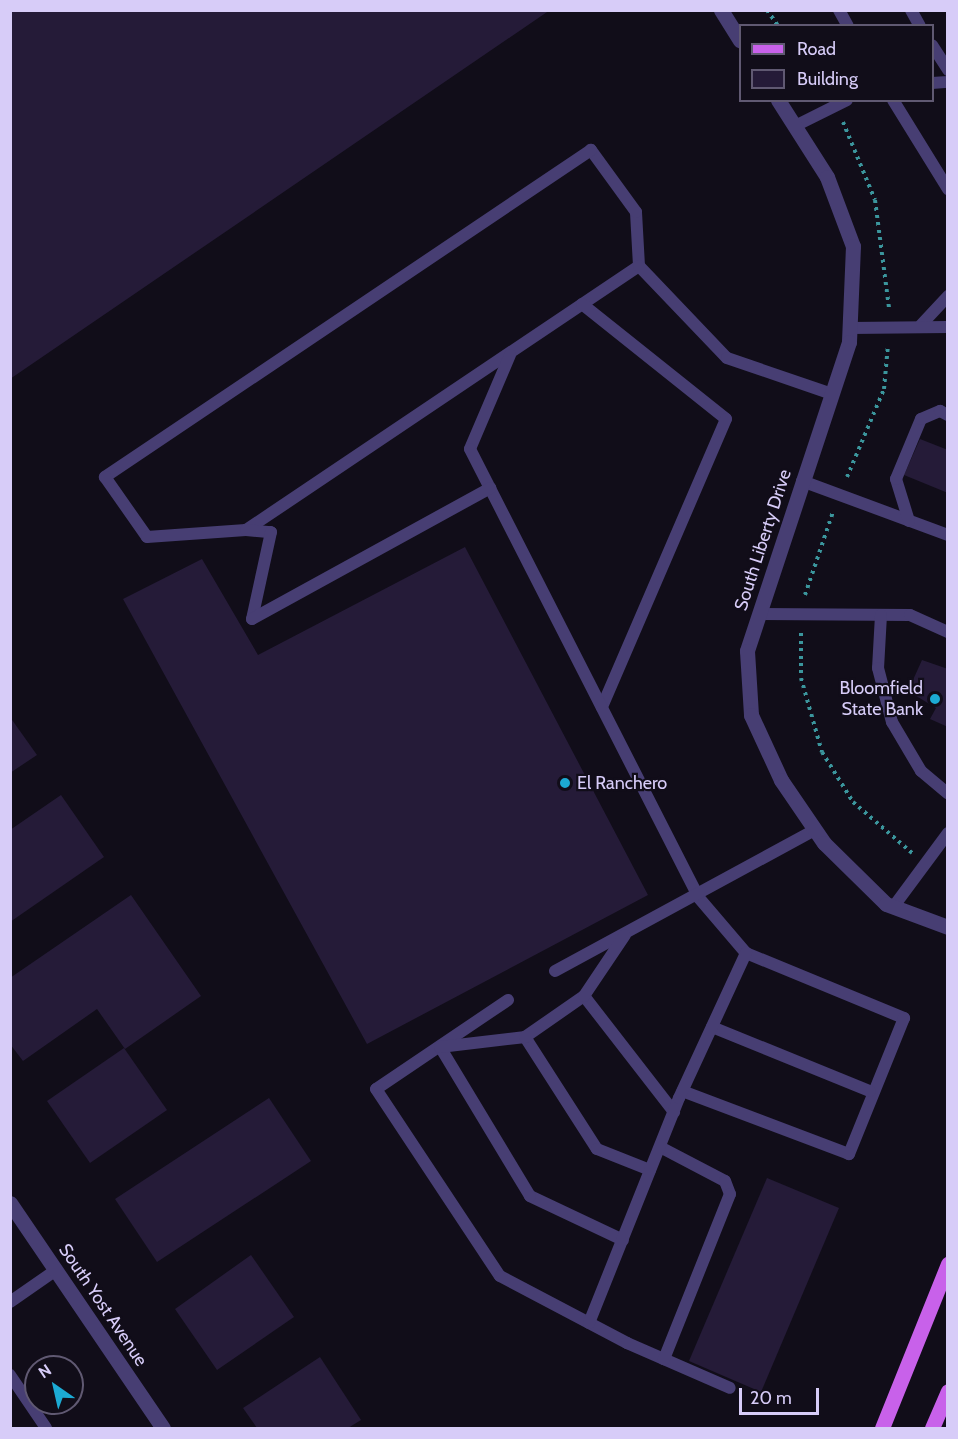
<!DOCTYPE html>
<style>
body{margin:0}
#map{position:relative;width:958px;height:1439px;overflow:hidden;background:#110d19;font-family:Cabin,sans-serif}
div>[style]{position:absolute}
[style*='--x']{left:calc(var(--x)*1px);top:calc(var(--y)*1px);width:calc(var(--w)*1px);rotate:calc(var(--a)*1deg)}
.building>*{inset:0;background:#251b38}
.path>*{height:4px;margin-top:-2px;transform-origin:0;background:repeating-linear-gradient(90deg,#3b969d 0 3px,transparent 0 7.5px)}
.lane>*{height:12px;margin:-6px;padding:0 6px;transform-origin:6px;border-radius:6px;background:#473e73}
.street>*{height:15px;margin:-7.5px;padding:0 7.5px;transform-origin:7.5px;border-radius:7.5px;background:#473e73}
.primary>*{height:15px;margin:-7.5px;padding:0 7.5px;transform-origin:7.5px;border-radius:7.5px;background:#c861ea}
.dots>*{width:16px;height:16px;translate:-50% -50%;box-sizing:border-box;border:3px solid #110d19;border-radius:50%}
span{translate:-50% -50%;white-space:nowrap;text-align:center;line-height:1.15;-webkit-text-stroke:4.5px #110d19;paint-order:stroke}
.street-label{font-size:18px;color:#d7ccf8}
.poi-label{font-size:18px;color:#d7ccf8}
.right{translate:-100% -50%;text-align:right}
.left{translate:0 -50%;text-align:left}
.frame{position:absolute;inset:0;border:12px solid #d7ccf8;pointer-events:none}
.legend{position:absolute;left:739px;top:24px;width:195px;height:78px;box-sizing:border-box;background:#110d19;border:2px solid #605972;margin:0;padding:8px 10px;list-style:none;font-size:18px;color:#d7ccf8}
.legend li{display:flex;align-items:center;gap:12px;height:30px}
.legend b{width:30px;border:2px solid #605972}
.north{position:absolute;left:24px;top:1355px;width:60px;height:60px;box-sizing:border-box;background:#110d19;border:2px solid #605972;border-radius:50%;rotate:326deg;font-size:16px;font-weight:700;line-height:24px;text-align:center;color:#d7ccf8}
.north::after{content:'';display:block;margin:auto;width:21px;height:27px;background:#1caad4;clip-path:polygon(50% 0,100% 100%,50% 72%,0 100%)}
.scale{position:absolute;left:739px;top:1388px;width:80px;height:27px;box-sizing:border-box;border:3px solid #d7ccf8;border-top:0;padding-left:8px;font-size:18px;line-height:21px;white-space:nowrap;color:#d7ccf8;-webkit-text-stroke:4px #110d19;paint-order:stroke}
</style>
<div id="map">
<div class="building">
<i style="clip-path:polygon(10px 10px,550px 10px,10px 379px)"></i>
<i style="clip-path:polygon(920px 439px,948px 450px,948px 493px,904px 475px)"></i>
<i style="clip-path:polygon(465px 547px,648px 895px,367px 1044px,123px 599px,202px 559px,258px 655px)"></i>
<i style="clip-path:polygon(922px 660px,948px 669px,948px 727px,930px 719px,936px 708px,908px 691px)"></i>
<i style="clip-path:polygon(10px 717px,37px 755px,10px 773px)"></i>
<i style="clip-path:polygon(61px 795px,104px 857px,10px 922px,10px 830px)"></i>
<i style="clip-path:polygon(131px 895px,201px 996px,125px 1049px,97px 1009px,23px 1061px,10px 1044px,10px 978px)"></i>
<i style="clip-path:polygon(124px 1048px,167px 1110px,90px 1163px,47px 1101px)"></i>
<i style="clip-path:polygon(269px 1098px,311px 1161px,157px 1262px,115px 1199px)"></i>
<i style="clip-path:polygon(767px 1178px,839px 1208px,761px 1392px,689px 1361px)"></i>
<i style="clip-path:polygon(251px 1255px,294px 1317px,217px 1370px,175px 1309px)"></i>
<i style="clip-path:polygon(320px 1357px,361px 1420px,348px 1428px,257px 1428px,243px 1408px)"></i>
</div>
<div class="path">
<i style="--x:767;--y:10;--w:19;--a:55"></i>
<i style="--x:843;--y:122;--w:84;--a:67.7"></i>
<i style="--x:875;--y:200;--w:109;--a:82.6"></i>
<i style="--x:847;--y:477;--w:95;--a:-67.2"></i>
<i style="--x:884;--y:389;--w:44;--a:-84.8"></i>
<i style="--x:805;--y:595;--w:88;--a:-71.4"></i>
<i style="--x:801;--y:633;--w:45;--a:90"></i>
<i style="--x:801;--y:678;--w:77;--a:74.2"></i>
<i style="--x:822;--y:752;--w:59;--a:58.2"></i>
<i style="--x:853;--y:802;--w:78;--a:40.8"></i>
</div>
<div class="lane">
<i style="--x:839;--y:10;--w:18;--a:61"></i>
<i style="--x:911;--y:10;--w:18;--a:61"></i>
<i style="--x:932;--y:45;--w:30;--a:57"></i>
<i style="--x:932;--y:83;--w:16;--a:-4"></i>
<i style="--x:893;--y:100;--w:105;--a:58.3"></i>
<i style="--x:795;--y:126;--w:58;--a:-26.6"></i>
<i style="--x:639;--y:266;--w:54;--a:-93.2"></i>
<i style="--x:636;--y:212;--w:77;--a:-126"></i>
<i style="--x:591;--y:150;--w:586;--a:146.07"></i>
<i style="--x:105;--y:477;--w:73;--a:55"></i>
<i style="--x:147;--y:537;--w:99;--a:-4"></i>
<i style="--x:246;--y:530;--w:473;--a:-33.9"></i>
<i style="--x:639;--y:266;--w:127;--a:46.3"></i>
<i style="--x:727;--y:358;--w:111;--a:18.9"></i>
<i style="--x:582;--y:304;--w:184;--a:38.6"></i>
<i style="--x:726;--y:419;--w:314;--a:113.3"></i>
<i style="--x:921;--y:325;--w:40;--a:-47"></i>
<i style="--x:850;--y:328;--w:98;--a:-0.6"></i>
<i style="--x:510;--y:355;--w:102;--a:113.1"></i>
<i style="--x:470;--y:449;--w:504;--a:62.98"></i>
<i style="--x:699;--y:898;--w:72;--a:49.5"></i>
<i style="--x:746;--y:953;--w:171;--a:22.4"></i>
<i style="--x:904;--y:1018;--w:147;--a:112"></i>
<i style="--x:849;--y:1154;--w:178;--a:-159.3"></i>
<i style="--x:802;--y:481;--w:156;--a:20.3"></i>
<i style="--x:909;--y:521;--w:44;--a:-107.2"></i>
<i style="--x:896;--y:479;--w:65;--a:-67.4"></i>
<i style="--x:921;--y:419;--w:21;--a:-23"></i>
<i style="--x:940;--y:411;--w:9;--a:27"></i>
<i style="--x:246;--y:530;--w:25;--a:5"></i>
<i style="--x:271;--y:532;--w:89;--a:102.3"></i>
<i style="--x:252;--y:619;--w:272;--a:-28.8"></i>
<i style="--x:759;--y:614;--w:151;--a:0.4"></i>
<i style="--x:910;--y:615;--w:42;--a:24.1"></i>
<i style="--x:881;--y:615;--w:53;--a:93.2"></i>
<i style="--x:878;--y:668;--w:56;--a:75.5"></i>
<i style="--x:892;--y:722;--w:57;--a:59.4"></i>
<i style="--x:921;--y:771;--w:35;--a:40"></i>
<i style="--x:894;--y:906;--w:91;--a:-53.5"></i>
<i style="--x:555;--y:971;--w:296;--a:-28.5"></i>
<i style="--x:584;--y:996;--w:147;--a:52.2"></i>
<i style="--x:508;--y:1000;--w:159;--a:146"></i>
<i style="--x:376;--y:1089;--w:224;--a:56.5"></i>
<i style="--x:500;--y:1276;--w:144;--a:27.8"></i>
<i style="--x:627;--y:1343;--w:112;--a:23.6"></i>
<i style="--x:712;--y:1027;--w:170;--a:22.1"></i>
<i style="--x:525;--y:1037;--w:133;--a:57.3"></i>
<i style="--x:597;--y:1149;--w:57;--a:21.6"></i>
<i style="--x:660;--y:1147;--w:73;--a:27.6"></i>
<i style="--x:725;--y:1181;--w:14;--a:69"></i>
<i style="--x:730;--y:1194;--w:178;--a:111.8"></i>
<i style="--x:623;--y:1240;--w:103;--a:-154.7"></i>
<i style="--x:530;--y:1196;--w:174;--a:-121.1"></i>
<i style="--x:440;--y:1047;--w:86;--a:-6.7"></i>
<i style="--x:525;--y:1037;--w:72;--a:-34.8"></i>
<i style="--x:584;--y:996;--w:73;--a:-56.1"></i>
<i style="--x:10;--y:1302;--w:56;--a:-34.8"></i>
<i style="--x:589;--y:1323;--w:242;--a:-68.2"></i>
<i style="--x:679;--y:1098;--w:160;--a:-65.2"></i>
<i style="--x:10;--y:1375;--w:64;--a:55.8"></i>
</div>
<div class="street">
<i style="--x:721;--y:10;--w:36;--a:58"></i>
<i style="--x:778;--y:100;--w:91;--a:57.5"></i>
<i style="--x:827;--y:177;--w:74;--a:69.4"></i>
<i style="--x:853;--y:246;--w:96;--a:92.4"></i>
<i style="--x:849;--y:342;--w:325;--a:108.3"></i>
<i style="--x:747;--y:651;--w:64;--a:86.4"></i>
<i style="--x:751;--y:715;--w:72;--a:65.2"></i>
<i style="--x:781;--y:780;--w:76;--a:55.7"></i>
<i style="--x:824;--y:843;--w:87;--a:44.5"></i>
<i style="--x:886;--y:904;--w:66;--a:20.4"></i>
<i style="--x:10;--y:1203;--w:272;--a:55.8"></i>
</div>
<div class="primary">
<i style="--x:882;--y:1428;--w:177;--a:-68.1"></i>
<i style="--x:932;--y:1428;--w:40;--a:-66.6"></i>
</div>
<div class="dots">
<i style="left:935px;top:699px;background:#1caad4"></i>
<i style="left:565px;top:783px;background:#1caad4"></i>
</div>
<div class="street-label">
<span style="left:763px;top:540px;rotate:-72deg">South Liberty Drive</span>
<span style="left:103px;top:1305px;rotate:56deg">South Yost Avenue</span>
</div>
<div class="poi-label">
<span class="right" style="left:923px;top:699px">Bloomfield<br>State Bank</span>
<span class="left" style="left:577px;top:783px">El Ranchero</span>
</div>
<div class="frame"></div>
<ul class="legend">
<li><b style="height:8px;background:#c861ea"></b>Road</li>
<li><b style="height:16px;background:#251b38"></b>Building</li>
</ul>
<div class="north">N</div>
<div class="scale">20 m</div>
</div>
